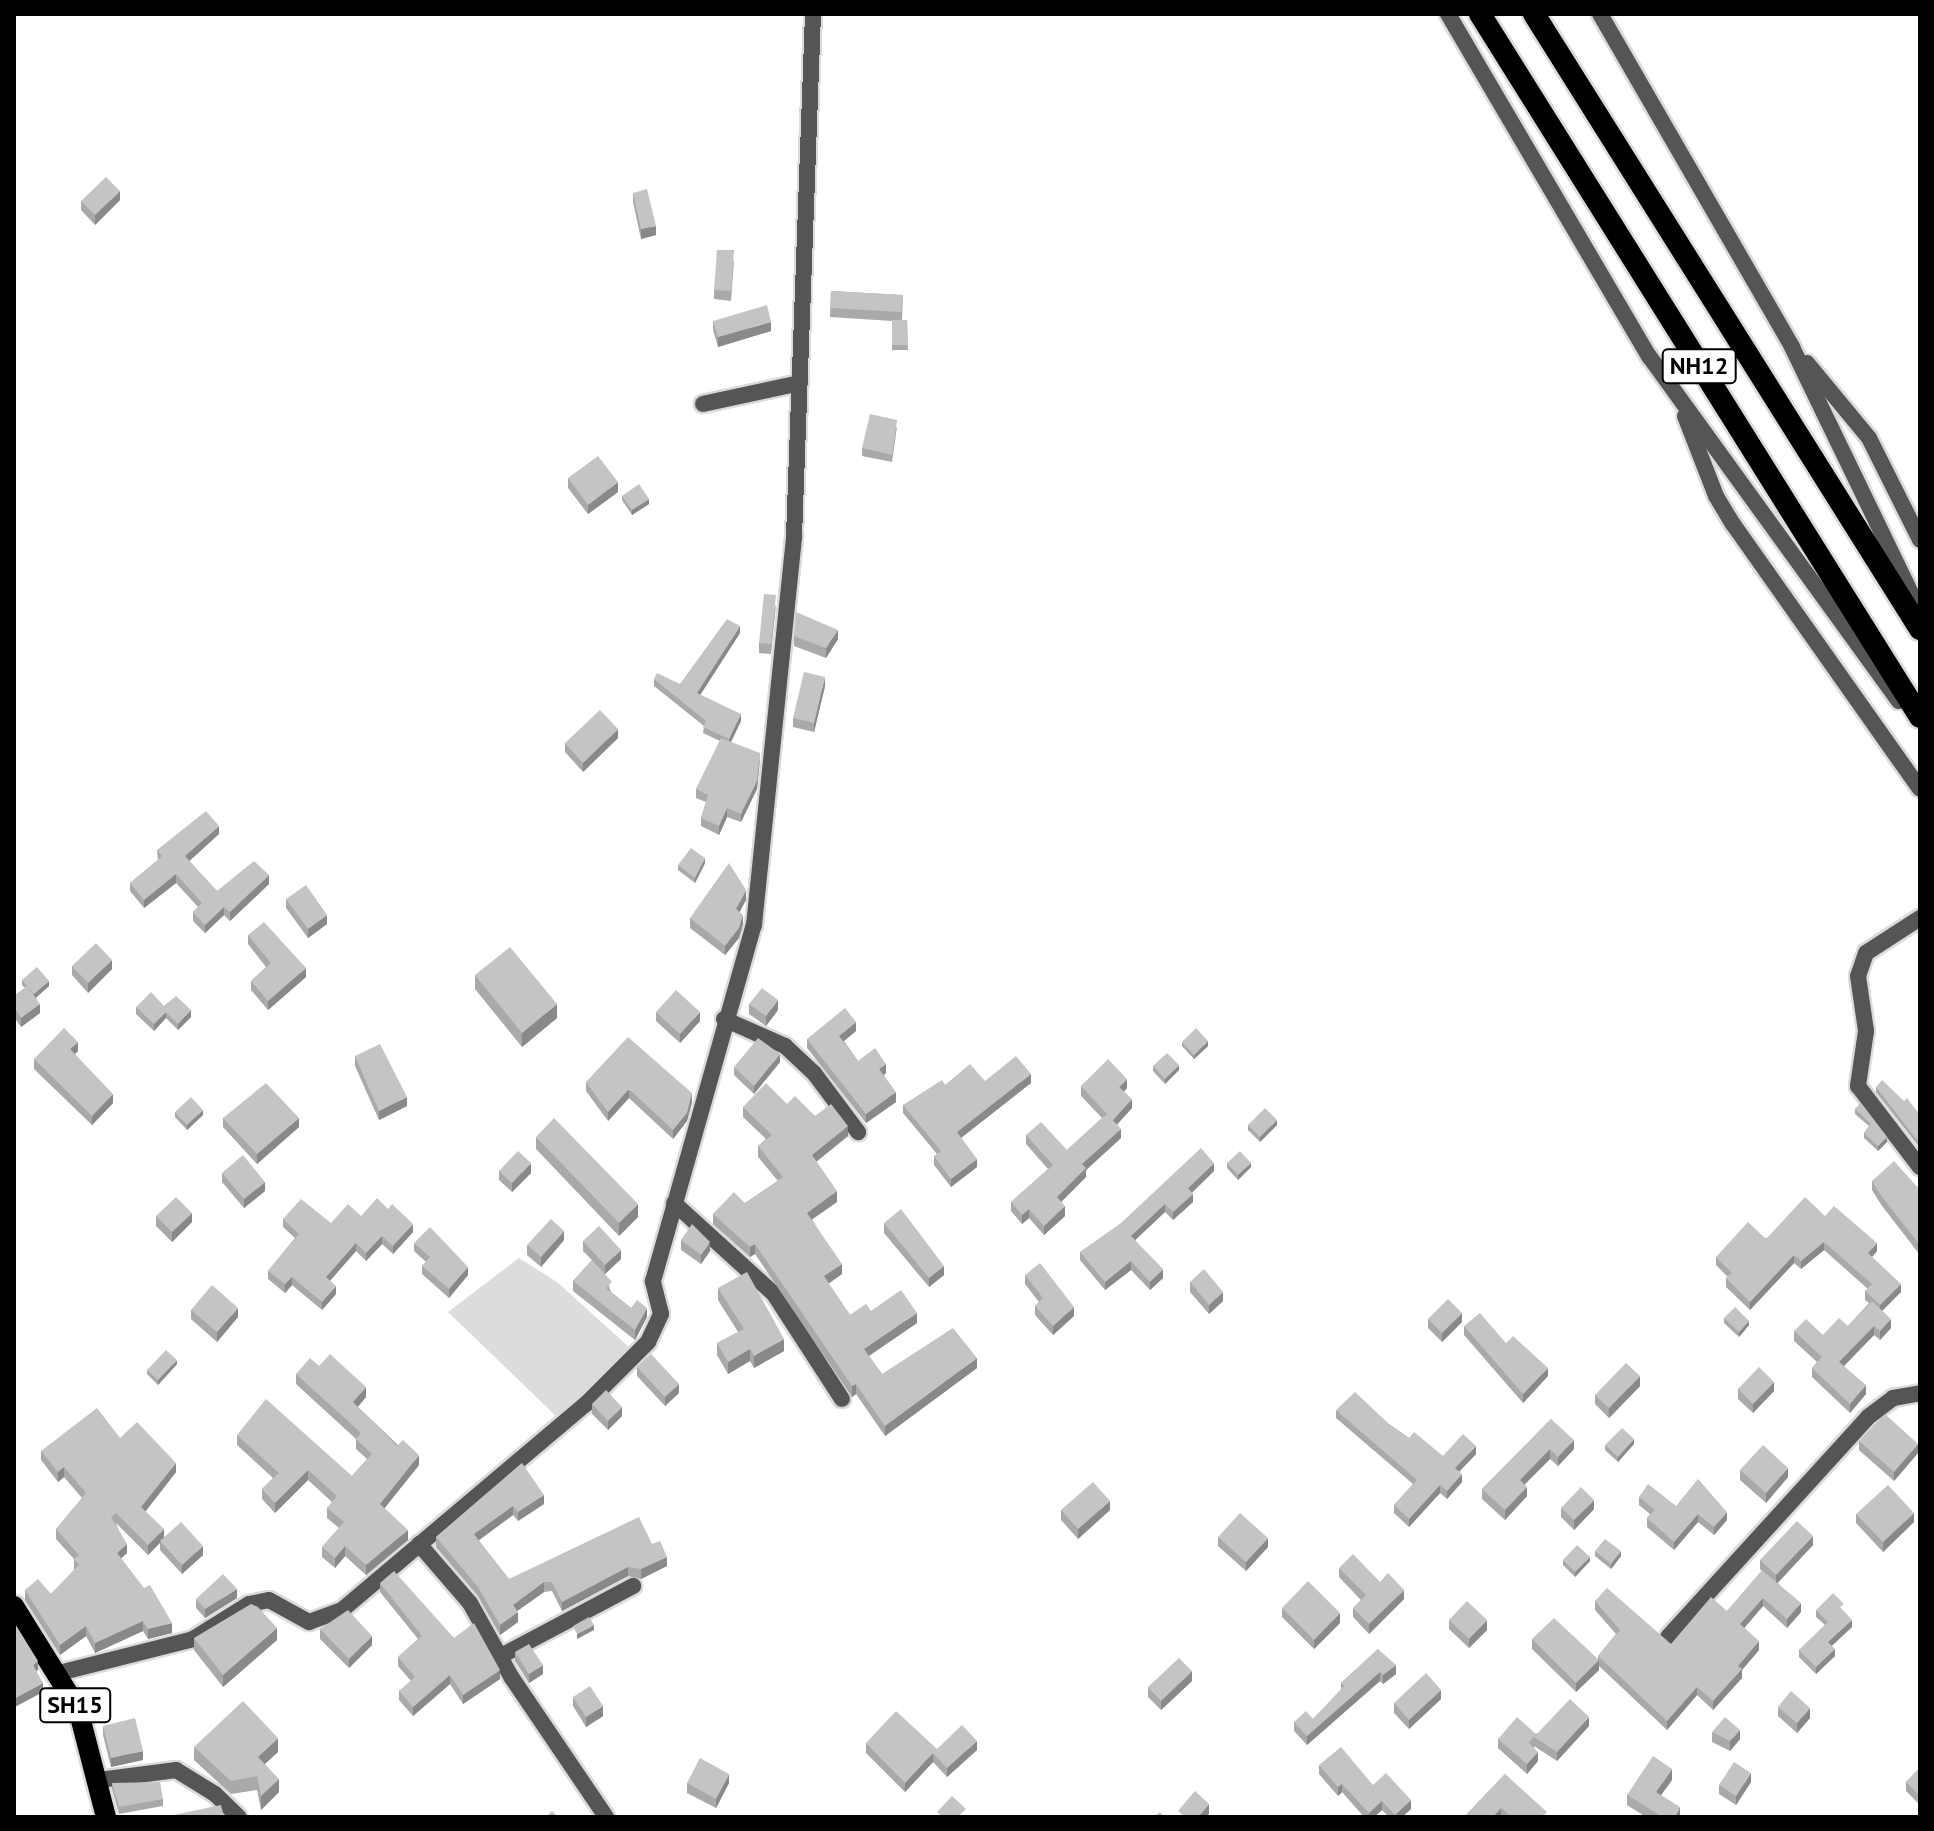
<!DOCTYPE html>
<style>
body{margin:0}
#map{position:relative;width:1934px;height:1831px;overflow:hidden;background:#fff;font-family:"PT Sans",sans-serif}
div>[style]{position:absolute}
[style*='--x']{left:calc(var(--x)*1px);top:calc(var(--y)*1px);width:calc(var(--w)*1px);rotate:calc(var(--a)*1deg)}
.green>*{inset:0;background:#dcdcdc}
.roads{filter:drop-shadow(2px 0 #dbdbdb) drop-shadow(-2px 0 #dbdbdb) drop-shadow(0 2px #dbdbdb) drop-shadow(0 -2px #dbdbdb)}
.minor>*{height:16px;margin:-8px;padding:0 8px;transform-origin:8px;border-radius:8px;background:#555}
.tertiary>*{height:16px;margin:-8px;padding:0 8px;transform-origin:8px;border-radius:8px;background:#555}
.primary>*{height:20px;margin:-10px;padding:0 10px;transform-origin:10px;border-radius:10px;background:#000}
.trunk>*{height:22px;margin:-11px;padding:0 11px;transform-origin:11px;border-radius:11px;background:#000}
.wall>*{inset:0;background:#a9a9a9}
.shaded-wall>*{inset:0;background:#898989}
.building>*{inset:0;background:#c4c4c4}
span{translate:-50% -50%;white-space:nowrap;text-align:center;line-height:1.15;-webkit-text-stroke:6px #fff;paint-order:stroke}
.shield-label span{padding:2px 6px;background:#fff;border:2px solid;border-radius:6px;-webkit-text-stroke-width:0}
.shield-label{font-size:24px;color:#000;font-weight:700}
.frame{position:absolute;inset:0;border:16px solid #000;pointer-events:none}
</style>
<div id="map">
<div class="green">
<i style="clip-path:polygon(519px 1258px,557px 1282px,630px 1348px,558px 1418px,448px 1312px)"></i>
</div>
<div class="roads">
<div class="minor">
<i style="--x:703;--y:404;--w:99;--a:-12.2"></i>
<i style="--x:1920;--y:918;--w:64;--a:147.1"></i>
<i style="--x:1866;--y:953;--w:24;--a:109"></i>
<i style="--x:1858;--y:976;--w:56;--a:81.7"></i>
<i style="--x:1866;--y:1031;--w:56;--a:98.3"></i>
<i style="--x:1858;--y:1086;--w:102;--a:52.6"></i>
<i style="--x:724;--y:1019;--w:67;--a:23.9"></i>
<i style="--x:785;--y:1046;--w:40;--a:43"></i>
<i style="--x:814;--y:1073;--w:74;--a:53.3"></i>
<i style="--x:674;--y:1203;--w:135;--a:42.3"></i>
<i style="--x:774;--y:1294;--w:125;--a:57.1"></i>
<i style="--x:419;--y:1544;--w:78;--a:49.2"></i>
<i style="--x:470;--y:1603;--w:86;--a:60.8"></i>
<i style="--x:512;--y:1678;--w:168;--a:55.9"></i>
<i style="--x:1668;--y:1637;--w:297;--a:-47.7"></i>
<i style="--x:1868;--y:1417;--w:31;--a:-37"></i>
<i style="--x:1893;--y:1398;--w:27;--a:-10"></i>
<i style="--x:499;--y:1657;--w:152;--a:-27.9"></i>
<i style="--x:99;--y:1780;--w:78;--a:-7.4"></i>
<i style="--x:176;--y:1770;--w:46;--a:31.6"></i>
<i style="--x:215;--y:1794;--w:33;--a:44"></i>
</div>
<div class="tertiary">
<i style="--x:1448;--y:14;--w:397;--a:59.6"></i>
<i style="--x:1649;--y:356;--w:426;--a:54.1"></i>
<i style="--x:1600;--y:14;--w:384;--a:60"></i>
<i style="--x:1792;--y:347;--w:294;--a:64.2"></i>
<i style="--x:1807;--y:363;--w:97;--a:50.4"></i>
<i style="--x:1869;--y:438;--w:114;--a:63.4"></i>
<i style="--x:1685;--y:416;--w:86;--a:68.8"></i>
<i style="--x:1716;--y:496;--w:33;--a:59"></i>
<i style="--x:1733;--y:524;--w:324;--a:54.8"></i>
<i style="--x:59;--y:1673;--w:138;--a:-14.2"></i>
<i style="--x:193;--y:1639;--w:66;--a:-32"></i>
<i style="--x:249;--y:1604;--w:20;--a:-11"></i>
<i style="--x:269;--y:1600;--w:46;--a:28.8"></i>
<i style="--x:309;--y:1622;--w:35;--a:-20"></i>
<i style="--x:342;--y:1610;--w:319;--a:-40.2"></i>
<i style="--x:586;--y:1404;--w:88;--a:-45"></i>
<i style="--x:648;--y:1342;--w:31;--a:-65"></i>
<i style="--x:661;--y:1314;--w:34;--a:-104"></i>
<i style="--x:653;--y:1281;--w:370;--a:-74.2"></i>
<i style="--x:754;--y:925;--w:390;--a:-84.1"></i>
<i style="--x:794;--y:537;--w:523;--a:-87.92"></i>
</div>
<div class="primary">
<i style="--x:14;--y:1606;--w:121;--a:58.1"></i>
<i style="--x:78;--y:1709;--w:112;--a:75.5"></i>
</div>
<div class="trunk">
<i style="--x:1480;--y:14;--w:829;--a:57.96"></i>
<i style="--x:1534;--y:14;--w:726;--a:57.89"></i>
</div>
</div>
<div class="wall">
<i style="clip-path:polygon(633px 193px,656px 235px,641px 239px,633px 202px)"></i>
<i style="clip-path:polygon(120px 200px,95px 225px,81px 210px,81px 201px)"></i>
<i style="clip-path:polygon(734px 260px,731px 301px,714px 299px,714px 290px)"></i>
<i style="clip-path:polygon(831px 291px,903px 295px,902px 320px,907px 320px,908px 350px,892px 350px,892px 321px,830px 317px)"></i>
<i style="clip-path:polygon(713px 321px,771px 331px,718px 347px,713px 330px)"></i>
<i style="clip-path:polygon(897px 427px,892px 462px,862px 456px,862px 448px)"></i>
<i style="clip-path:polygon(568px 478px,618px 492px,588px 514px,568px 488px)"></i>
<i style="clip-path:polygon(622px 496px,649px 504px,632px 515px,622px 500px)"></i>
<i style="clip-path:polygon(776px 605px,771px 654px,759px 653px,759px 643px)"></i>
<i style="clip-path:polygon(740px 633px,700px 695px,741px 721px,731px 742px,760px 761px,757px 789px,741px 822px,727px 817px,719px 835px,701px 826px,701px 818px,706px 802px,696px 798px,696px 789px,720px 741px,703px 733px,704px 726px,654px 686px,654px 679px,680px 684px)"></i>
<i style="clip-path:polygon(794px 636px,838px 639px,826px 658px,794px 646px)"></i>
<i style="clip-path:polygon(825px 686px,814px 732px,793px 727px,793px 718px)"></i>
<i style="clip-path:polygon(618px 738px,583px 772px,565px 752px,565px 743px)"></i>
<i style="clip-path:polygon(219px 834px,189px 861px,217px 891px,269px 884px,230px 921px,224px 915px,205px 933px,193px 921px,193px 912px,198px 907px,176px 883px,144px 908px,130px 891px,130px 883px,158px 860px,157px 850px)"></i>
<i style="clip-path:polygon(705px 863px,695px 883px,678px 870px,678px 865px)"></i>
<i style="clip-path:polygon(286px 899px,327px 924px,308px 938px,286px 908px)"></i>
<i style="clip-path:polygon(746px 900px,739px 912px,743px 924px,739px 938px,725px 955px,690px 928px,690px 918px)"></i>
<i style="clip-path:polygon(248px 935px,306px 977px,268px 1010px,251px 990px,251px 981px,266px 967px,248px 944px)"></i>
<i style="clip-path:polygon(72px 966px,112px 969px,88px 993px,72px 975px)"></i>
<i style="clip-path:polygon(475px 975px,557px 1018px,522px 1047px,475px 989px)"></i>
<i style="clip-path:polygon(22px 980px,49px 986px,36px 998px,40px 1013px,21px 1027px,14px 1017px,14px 996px,25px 988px,22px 985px)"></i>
<i style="clip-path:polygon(749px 1004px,778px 1010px,766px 1026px,749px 1014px)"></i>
<i style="clip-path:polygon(136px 1007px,191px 1017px,178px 1030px,166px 1018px,154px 1031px,136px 1014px)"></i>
<i style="clip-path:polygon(656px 1012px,700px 1021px,680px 1043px,656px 1021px)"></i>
<i style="clip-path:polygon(856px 1031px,844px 1041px,858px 1061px,886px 1073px,884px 1075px,896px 1102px,866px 1123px,807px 1048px,807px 1039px)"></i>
<i style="clip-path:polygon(1182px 1042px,1208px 1046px,1194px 1059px,1182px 1046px)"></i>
<i style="clip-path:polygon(78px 1051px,75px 1054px,113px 1103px,92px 1125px,34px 1069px,34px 1059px)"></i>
<i style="clip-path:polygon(355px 1056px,407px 1106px,379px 1120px,355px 1066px)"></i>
<i style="clip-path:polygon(780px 1062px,754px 1094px,734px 1075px,734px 1067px)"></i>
<i style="clip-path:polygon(1153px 1066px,1179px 1070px,1165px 1084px,1153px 1071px)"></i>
<i style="clip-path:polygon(985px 1081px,1031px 1083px,961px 1138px,977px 1167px,951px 1187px,934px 1165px,934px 1156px,937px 1154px,903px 1113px,903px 1105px,945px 1085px)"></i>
<i style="clip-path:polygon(586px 1082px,692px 1102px,687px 1121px,673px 1139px,629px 1098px,608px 1121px,586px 1091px)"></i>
<i style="clip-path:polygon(1081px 1086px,1127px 1088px,1124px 1092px,1132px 1108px,1117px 1124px,1121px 1138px,1086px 1170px,1086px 1177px,1061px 1202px,1065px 1216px,1044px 1235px,1029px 1218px,1022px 1224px,1011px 1211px,1011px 1202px,1048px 1169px,1026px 1144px,1026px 1135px,1067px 1150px,1102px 1118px,1081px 1096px)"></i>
<i style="clip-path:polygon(1876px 1087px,1904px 1101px,1920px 1115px,1920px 1148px,1876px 1092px)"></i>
<i style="clip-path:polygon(1861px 1103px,1887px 1142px,1878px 1151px,1864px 1138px,1864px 1133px,1869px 1126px,1855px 1114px,1855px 1109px)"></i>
<i style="clip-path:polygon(787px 1104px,815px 1116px,848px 1136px,816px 1162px,837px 1202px,812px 1219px,842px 1274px,828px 1283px,850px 1315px,871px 1311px,917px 1323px,869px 1356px,882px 1374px,977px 1368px,885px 1436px,856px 1394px,852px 1397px,755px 1254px,750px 1257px,713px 1224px,713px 1214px,745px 1203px,778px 1181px,758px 1157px,758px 1146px,766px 1139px,743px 1117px,743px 1107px)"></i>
<i style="clip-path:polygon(175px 1112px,203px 1115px,187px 1130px,175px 1117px)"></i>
<i style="clip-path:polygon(223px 1118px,299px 1127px,257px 1164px,223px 1127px)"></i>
<i style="clip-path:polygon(1248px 1125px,1277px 1125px,1260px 1142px,1248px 1130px)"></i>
<i style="clip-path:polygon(536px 1137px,638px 1217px,619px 1236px,536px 1149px)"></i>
<i style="clip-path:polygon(1227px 1163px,1251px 1167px,1238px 1180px,1227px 1168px)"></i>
<i style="clip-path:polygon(499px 1171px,531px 1173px,512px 1192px,499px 1180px)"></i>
<i style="clip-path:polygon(1214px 1171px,1192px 1193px,1193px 1202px,1173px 1220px,1165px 1212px,1135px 1240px,1163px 1278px,1150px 1290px,1131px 1270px,1105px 1290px,1080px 1260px,1080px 1252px)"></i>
<i style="clip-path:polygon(222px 1173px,265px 1191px,244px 1208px,222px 1182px)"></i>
<i style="clip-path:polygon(1872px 1181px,1920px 1190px,1920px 1255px,1882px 1206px,1872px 1190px)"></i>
<i style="clip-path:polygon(156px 1216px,192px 1222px,172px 1242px,156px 1226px)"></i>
<i style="clip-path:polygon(361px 1216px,413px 1232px,393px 1254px,382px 1244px,366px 1261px,356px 1251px,330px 1281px,336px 1294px,322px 1310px,292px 1285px,285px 1293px,268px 1279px,268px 1271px,295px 1238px,283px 1227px,283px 1219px,331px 1223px)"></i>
<i style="clip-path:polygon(1825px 1216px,1877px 1251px,1872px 1257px,1901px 1292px,1882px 1311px,1891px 1328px,1880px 1340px,1874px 1335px,1844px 1366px,1866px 1394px,1850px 1413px,1812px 1377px,1812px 1368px,1817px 1362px,1794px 1341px,1794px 1331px,1823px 1335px,1848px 1326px,1869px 1303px,1865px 1300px,1865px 1291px,1868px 1289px,1824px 1250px,1801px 1269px,1794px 1263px,1750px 1310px,1726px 1287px,1726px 1278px,1728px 1277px,1716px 1265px,1716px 1257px)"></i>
<i style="clip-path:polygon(884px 1223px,944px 1275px,929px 1287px,884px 1233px)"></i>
<i style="clip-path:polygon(564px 1240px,541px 1267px,527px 1255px,527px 1245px)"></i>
<i style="clip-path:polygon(681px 1240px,710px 1251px,701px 1264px,681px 1250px)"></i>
<i style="clip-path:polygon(583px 1241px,621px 1259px,605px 1274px,611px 1292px,631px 1308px,647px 1317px,635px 1340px,573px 1291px,573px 1281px,592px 1260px,583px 1251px)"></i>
<i style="clip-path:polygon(414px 1243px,468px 1275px,449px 1298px,422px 1274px,422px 1266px,426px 1262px,414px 1251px)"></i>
<i style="clip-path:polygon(1025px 1275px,1074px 1316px,1053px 1335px,1035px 1315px,1035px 1306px,1039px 1302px,1025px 1284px)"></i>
<i style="clip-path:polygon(1190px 1282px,1223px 1301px,1209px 1314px,1190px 1292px)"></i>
<i style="clip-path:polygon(718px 1288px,784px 1351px,754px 1368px,750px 1361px,728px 1374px,717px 1355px,717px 1343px,738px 1332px,718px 1300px)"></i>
<i style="clip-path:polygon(191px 1310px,238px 1317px,217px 1342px,191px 1319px)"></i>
<i style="clip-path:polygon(1724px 1318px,1749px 1325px,1739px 1337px,1724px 1323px)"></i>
<i style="clip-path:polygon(1428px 1319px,1462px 1322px,1442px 1342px,1428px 1328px)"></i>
<i style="clip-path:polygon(1464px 1326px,1548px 1376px,1523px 1403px,1464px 1335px)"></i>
<i style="clip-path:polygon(177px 1364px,158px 1385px,147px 1374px,147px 1370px)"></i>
<i style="clip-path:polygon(319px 1366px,366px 1397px,358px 1407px,419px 1465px,384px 1508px,408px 1540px,366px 1575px,345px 1556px,335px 1568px,322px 1557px,322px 1547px,339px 1528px,327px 1518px,327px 1508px,332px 1502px,308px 1480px,275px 1513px,262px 1499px,262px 1489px,273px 1478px,237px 1445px,237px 1435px,352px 1476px,367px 1459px,356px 1449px,356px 1439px,296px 1384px,296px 1374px)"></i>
<i style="clip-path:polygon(637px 1367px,679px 1393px,665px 1406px,637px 1376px)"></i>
<i style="clip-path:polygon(1640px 1386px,1609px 1418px,1595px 1404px,1595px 1395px)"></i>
<i style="clip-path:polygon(1738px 1389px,1774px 1391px,1753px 1413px,1738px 1399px)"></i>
<i style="clip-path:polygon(592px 1404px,622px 1416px,608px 1430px,592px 1414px)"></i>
<i style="clip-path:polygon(1336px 1410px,1389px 1424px,1409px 1438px,1443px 1456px,1476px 1454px,1459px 1472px,1462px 1482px,1447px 1499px,1440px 1493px,1409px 1527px,1394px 1513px,1394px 1505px,1413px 1484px,1336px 1418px)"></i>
<i style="clip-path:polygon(1551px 1419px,1574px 1449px,1558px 1466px,1550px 1459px,1525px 1484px,1527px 1496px,1505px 1520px,1482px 1499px,1482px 1489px)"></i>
<i style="clip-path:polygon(120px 1438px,176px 1472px,145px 1512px,164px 1538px,203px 1555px,182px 1574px,160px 1550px,160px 1542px,148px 1555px,116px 1523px,127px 1553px,121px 1558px,172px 1633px,148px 1639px,143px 1631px,95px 1653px,86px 1636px,60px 1655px,25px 1600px,25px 1590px,51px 1594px,74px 1570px,74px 1559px,56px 1539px,56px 1529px,82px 1498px,64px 1477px,58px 1482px,41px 1460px,41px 1451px)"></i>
<i style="clip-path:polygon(1859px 1441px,1918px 1453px,1894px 1481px,1859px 1450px)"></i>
<i style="clip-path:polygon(1634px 1444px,1618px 1462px,1605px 1450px,1605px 1445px)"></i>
<i style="clip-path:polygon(522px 1463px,544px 1504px,518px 1521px,513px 1515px,478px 1540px,509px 1579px,652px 1544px,667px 1566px,641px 1579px,628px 1576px,562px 1611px,552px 1591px,544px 1592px,517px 1611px,518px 1622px,500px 1635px,478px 1596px,436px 1547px,436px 1537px)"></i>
<i style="clip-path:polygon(1740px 1470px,1788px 1477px,1766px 1503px,1740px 1480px)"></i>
<i style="clip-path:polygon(1639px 1497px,1676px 1506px,1727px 1520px,1714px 1535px,1698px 1522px,1674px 1550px,1647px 1527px,1647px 1518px,1650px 1514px,1639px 1505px)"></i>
<i style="clip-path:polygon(1561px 1508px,1594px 1509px,1574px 1530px,1561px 1517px)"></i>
<i style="clip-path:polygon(1061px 1510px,1110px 1510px,1078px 1539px,1061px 1520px)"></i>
<i style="clip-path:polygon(1856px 1514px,1914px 1522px,1883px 1552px,1856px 1523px)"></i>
<i style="clip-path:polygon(1218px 1537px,1268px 1547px,1246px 1571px,1218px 1546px)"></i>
<i style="clip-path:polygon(1813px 1545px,1778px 1583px,1801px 1612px,1787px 1628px,1763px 1606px,1744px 1628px,1759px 1650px,1742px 1670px,1742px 1678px,1713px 1710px,1697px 1695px,1667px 1730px,1599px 1666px,1599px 1670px,1576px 1692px,1532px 1649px,1532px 1639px,1598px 1659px,1598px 1656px,1616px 1634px,1595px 1610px,1595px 1601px,1671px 1644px,1727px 1611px,1762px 1571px,1760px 1569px,1760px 1560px)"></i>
<i style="clip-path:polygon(1595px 1551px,1621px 1556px,1611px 1569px,1595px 1556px)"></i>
<i style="clip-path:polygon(1563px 1560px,1590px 1561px,1575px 1577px,1563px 1565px)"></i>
<i style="clip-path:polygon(1339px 1568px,1404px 1599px,1369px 1634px,1353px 1617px,1353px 1608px,1361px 1600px,1339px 1577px)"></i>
<i style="clip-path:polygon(380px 1583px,454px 1638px,500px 1679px,463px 1704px,450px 1684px,413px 1716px,399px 1700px,399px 1691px,411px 1681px,398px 1666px,398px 1657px,418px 1639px,380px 1592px)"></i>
<i style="clip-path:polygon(237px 1598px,205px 1618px,196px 1608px,196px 1599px)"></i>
<i style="clip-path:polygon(1282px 1608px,1340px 1623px,1314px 1649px,1282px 1617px)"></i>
<i style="clip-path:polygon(1816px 1610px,1844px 1611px,1852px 1627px,1832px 1646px,1835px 1656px,1816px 1674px,1799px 1657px,1799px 1650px,1825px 1625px,1816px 1617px)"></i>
<i style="clip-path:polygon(1449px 1620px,1487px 1630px,1469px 1648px,1449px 1629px)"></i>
<i style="clip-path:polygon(320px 1629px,372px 1645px,349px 1668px,320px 1639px)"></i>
<i style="clip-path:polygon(194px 1638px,277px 1640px,223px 1687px,194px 1650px)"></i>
<i style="clip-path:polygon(1378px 1649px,1396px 1674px,1383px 1684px,1380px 1681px,1307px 1745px,1294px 1731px,1294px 1722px,1313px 1719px,1341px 1690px,1341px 1683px)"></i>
<i style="clip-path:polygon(515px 1652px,543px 1674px,529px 1683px,515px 1661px)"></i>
<i style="clip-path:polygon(1192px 1681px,1161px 1710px,1148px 1697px,1148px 1687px)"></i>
<i style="clip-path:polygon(573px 1697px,603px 1716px,586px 1727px,573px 1706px)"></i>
<i style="clip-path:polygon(1441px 1699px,1409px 1729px,1394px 1713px,1394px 1703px)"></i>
<i style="clip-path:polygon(1778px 1707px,1810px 1718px,1797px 1733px,1778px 1716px)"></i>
<i style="clip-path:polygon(103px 1726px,143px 1760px,111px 1767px,103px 1735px)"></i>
<i style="clip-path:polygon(1589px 1726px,1557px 1761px,1534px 1746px,1538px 1761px,1527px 1774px,1498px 1748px,1498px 1739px)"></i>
<i style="clip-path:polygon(1712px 1732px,1740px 1739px,1730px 1751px,1712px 1742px)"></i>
<i style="clip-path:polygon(866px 1743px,937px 1749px,977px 1750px,947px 1777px,933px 1762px,905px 1792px,866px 1753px)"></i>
<i style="clip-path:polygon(194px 1747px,278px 1752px,265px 1764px,279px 1792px,261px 1810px,257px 1790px,231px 1794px,194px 1760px)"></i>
<i style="clip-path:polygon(1319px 1765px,1373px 1785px,1411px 1809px,1402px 1817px,1389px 1817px,1382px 1810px,1374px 1817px,1364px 1817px,1342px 1792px,1338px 1796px,1319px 1774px)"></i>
<i style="clip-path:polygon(1920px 1772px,1920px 1805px,1906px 1791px,1906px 1782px)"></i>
<i style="clip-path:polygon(1505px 1774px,1547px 1817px,1464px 1817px)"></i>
<i style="clip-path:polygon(1672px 1780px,1661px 1795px,1680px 1817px,1646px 1817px,1627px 1805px,1627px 1795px)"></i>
<i style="clip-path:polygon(1751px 1782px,1736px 1805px,1719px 1794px,1719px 1785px)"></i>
<i style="clip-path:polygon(112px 1783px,163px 1799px,163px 1806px,119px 1814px,112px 1789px)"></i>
<i style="clip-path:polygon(687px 1783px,729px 1783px,716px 1808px,687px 1793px)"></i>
</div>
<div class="shaded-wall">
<i style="clip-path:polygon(120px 191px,120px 200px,95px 225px,95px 215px)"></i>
<i style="clip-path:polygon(656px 226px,656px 235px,641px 239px,641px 229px)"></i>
<i style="clip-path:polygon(771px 322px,771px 331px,718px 347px,718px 337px)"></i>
<i style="clip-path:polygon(618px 482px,618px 492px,588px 514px,588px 505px)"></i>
<i style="clip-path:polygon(649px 499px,649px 504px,632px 515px,632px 510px)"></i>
<i style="clip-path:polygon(740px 626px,740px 633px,697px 700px,697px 693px)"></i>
<i style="clip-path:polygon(838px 630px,838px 639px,826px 658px,826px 648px)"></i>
<i style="clip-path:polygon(825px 677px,825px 686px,814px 732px,814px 723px)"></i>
<i style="clip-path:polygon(741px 714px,741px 721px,729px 746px,729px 739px)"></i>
<i style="clip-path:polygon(618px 729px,618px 738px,583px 772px,583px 763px)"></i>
<i style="clip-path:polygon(760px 753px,757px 789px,741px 822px,741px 814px)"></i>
<i style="clip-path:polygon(727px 808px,727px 817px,719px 835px,719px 826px)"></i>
<i style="clip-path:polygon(219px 826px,219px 834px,185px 865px,185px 856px)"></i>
<i style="clip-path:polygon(705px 858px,705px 863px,695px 883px,695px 878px)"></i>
<i style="clip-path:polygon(176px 874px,176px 883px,144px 908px,144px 900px)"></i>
<i style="clip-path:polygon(269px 875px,269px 884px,230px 921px,230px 912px)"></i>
<i style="clip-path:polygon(746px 890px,746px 900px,736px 919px,736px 909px)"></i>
<i style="clip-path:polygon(224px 907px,224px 915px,205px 933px,205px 925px)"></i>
<i style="clip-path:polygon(327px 915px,327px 924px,308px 938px,308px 929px)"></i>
<i style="clip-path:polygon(743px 915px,743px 924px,739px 938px,725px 955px,725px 946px)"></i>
<i style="clip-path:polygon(112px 960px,112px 969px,88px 993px,88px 983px)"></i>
<i style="clip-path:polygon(306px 968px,306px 977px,268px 1010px,268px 1001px)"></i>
<i style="clip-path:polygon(49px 981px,49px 986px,34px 999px,34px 994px)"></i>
<i style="clip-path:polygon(778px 1000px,778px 1010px,766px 1026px,766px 1016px)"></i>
<i style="clip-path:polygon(40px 1004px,40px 1013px,21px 1027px,21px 1018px)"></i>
<i style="clip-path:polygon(557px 1004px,557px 1018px,522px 1047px,522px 1033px)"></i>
<i style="clip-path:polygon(191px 1010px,191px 1017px,178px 1030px,178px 1024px)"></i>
<i style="clip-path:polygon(166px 1012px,166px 1018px,154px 1031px,154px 1024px)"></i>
<i style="clip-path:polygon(700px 1012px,700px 1021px,680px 1043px,680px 1034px)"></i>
<i style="clip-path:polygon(856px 1022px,856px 1031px,839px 1045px,839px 1036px)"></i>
<i style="clip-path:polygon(1208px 1041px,1208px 1046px,1194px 1059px,1194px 1055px)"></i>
<i style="clip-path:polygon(78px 1042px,78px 1051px,70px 1059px,70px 1049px)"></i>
<i style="clip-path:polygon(780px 1054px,780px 1062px,754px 1094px,754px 1086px)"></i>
<i style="clip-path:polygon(886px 1064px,886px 1073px,879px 1078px,879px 1069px)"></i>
<i style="clip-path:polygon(1179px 1065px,1179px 1070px,1165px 1084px,1165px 1079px)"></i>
<i style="clip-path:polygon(1031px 1074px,1031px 1083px,957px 1141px,957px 1132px)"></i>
<i style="clip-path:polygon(1127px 1079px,1127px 1088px,1119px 1096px,1119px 1087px)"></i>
<i style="clip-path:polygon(629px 1089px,629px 1098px,608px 1121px,608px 1112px)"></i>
<i style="clip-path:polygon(896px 1092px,896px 1102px,866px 1123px,866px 1114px)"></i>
<i style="clip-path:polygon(692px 1093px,692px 1102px,687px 1121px,673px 1139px,673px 1130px)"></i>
<i style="clip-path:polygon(113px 1094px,113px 1103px,92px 1125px,92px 1116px)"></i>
<i style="clip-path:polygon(407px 1097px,407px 1106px,379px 1120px,379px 1111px)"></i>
<i style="clip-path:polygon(1132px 1099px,1132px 1108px,1113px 1129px,1113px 1120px)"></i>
<i style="clip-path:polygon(203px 1110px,203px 1115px,187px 1130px,187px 1125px)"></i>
<i style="clip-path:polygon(299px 1118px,299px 1127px,257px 1164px,257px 1154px)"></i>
<i style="clip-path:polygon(1277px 1120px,1277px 1125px,1260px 1142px,1260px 1137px)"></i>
<i style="clip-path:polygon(848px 1126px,848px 1136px,812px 1165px,812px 1155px)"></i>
<i style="clip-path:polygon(1121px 1129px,1121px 1138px,1086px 1170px,1086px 1177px,1057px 1206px,1057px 1197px,1082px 1164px)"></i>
<i style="clip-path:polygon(1887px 1137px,1887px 1142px,1878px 1151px,1878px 1146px)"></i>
<i style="clip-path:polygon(977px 1159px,977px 1167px,951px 1187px,951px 1179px)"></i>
<i style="clip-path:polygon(531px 1163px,531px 1173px,512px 1192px,512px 1183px)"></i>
<i style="clip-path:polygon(1214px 1163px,1214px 1171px,1188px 1196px,1188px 1188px)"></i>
<i style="clip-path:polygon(1251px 1163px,1251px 1167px,1238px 1180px,1238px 1175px)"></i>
<i style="clip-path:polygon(265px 1182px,265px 1191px,244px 1208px,244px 1199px)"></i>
<i style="clip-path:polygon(837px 1191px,837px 1202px,807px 1223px,807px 1213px)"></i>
<i style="clip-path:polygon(1193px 1194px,1193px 1202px,1173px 1220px,1173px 1212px)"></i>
<i style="clip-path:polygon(638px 1204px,638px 1217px,619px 1236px,619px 1223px)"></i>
<i style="clip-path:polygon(1165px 1204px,1165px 1212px,1131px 1244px,1131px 1236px)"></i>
<i style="clip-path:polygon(1065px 1206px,1065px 1216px,1044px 1235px,1044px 1226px)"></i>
<i style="clip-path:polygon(1029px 1209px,1029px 1218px,1022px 1224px,1022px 1215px)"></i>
<i style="clip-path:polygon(192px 1213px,192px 1222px,172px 1242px,172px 1232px)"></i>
<i style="clip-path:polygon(413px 1224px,413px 1232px,393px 1254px,393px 1246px)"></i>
<i style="clip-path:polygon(564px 1231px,564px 1240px,541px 1267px,541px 1257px)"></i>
<i style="clip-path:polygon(382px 1236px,382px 1244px,366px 1261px,366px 1253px)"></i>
<i style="clip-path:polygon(710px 1242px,710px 1251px,701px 1264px,701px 1255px)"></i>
<i style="clip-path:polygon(1824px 1242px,1824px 1250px,1801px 1269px,1801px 1261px)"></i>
<i style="clip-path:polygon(356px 1243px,356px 1251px,326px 1285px,326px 1277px)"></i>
<i style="clip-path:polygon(1877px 1243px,1877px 1251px,1868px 1261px,1868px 1253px)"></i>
<i style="clip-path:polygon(755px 1244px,755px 1254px,750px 1257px,750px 1247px)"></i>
<i style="clip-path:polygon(621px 1250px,621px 1259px,605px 1274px,605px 1265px)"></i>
<i style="clip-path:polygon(1794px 1255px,1794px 1263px,1750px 1310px,1750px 1302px)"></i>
<i style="clip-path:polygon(1131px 1261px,1131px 1270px,1105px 1290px,1105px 1282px)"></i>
<i style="clip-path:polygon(842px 1264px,842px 1274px,824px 1287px,824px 1276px)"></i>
<i style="clip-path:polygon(944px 1266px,944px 1275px,929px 1287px,929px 1278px)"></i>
<i style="clip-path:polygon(468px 1267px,468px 1275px,449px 1298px,449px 1289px)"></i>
<i style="clip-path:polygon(1163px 1269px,1163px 1278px,1150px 1290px,1150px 1282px)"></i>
<i style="clip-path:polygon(292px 1277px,292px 1285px,285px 1293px,285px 1284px)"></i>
<i style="clip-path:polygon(1901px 1284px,1901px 1292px,1880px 1313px,1880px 1305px)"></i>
<i style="clip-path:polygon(336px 1286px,336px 1294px,322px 1310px,322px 1302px)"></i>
<i style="clip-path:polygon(1223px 1292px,1223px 1301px,1209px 1314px,1209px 1305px)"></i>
<i style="clip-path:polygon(1074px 1307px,1074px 1316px,1053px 1335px,1053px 1326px)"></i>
<i style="clip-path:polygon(238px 1308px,238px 1317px,217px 1342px,217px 1332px)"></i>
<i style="clip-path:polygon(647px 1308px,647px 1317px,635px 1340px,635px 1330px)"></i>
<i style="clip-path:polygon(917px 1313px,917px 1323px,864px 1359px,864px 1349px)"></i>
<i style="clip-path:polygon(1462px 1313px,1462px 1322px,1442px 1342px,1442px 1333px)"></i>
<i style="clip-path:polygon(1891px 1319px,1891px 1328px,1880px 1340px,1880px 1331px)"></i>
<i style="clip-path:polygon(1749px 1321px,1749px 1325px,1739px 1337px,1739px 1332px)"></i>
<i style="clip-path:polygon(1874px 1326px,1874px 1335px,1839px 1371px,1839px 1362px)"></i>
<i style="clip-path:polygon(784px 1339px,784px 1351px,754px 1368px,754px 1356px)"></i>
<i style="clip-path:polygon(750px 1349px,750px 1361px,728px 1374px,728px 1362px)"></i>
<i style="clip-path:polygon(977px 1358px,977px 1368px,885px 1436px,885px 1426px)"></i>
<i style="clip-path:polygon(177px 1360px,177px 1364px,158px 1385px,158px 1380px)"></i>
<i style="clip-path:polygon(1548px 1368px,1548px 1376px,1523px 1403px,1523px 1394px)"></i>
<i style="clip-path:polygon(1640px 1376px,1640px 1386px,1609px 1418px,1609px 1408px)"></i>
<i style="clip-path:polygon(1774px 1382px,1774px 1391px,1753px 1413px,1753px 1404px)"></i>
<i style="clip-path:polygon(679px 1384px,679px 1393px,665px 1406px,665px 1397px)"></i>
<i style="clip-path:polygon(856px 1384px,856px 1394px,852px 1397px,852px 1386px)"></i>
<i style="clip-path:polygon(1866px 1385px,1866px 1394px,1850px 1413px,1850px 1404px)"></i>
<i style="clip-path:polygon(366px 1387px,366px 1397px,353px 1412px,353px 1402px)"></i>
<i style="clip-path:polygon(622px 1407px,622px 1416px,608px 1430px,608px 1421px)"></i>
<i style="clip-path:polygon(1634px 1439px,1634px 1444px,1618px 1462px,1618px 1457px)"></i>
<i style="clip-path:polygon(1574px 1440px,1574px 1449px,1558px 1466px,1558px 1457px)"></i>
<i style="clip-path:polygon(1918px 1444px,1918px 1453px,1894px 1481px,1894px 1472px)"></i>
<i style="clip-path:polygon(1476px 1446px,1476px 1454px,1455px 1476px,1455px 1468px)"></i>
<i style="clip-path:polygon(1550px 1449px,1550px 1459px,1520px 1489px,1520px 1480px)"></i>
<i style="clip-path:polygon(419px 1455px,419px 1465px,380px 1514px,380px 1504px)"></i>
<i style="clip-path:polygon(176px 1463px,176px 1472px,141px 1517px,141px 1507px)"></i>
<i style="clip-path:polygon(64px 1467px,64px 1477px,58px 1482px,58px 1472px)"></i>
<i style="clip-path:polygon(1788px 1468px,1788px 1477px,1766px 1503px,1766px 1493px)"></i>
<i style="clip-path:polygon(308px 1470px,308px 1480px,275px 1513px,275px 1503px)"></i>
<i style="clip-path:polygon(1462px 1474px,1462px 1482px,1447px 1499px,1447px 1491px)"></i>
<i style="clip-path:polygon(1440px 1485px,1440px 1493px,1409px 1527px,1409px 1519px)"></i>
<i style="clip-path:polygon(1527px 1487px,1527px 1496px,1505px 1520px,1505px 1510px)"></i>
<i style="clip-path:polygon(544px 1495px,544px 1504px,518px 1521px,518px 1512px)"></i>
<i style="clip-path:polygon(1594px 1500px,1594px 1509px,1574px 1530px,1574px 1520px)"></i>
<i style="clip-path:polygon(1110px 1501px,1110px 1510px,1078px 1539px,1078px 1529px)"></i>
<i style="clip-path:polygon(513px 1506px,513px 1515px,474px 1544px,474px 1534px)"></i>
<i style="clip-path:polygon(1727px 1512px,1727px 1520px,1714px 1535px,1714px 1527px)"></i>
<i style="clip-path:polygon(1914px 1513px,1914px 1522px,1883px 1552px,1883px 1542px)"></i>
<i style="clip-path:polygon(1698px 1514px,1698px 1522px,1674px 1550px,1674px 1542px)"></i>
<i style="clip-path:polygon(164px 1529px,164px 1539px,148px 1555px,148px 1545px)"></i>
<i style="clip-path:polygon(408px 1530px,408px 1540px,366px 1575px,366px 1565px)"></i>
<i style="clip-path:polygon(1813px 1536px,1813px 1545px,1776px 1584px,1776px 1575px)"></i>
<i style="clip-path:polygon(1268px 1538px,1268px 1547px,1246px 1571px,1246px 1562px)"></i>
<i style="clip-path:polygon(127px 1544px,127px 1553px,117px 1562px,117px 1553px)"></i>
<i style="clip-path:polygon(203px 1546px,203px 1555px,182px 1574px,182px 1565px)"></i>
<i style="clip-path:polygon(345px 1546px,345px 1556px,335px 1568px,335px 1558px)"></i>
<i style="clip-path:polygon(1621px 1551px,1621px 1556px,1611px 1569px,1611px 1564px)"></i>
<i style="clip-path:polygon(667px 1557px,667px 1566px,641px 1579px,641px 1569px)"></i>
<i style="clip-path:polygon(1590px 1557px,1590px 1561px,1575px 1577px,1575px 1572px)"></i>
<i style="clip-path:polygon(628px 1567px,628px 1576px,562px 1611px,562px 1602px)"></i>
<i style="clip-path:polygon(544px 1582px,544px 1592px,513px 1614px,513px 1605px)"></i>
<i style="clip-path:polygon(237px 1589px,237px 1598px,205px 1618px,205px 1609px)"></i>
<i style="clip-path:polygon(1404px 1590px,1404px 1599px,1369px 1634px,1369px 1624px)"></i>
<i style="clip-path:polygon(1763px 1598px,1763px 1606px,1740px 1633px,1740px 1624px)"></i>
<i style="clip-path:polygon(1801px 1603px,1801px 1612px,1787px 1628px,1787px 1619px)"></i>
<i style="clip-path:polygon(518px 1612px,518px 1622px,500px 1635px,500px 1625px)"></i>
<i style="clip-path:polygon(1340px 1613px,1340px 1623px,1314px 1649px,1314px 1640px)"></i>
<i style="clip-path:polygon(1487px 1620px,1487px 1630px,1469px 1648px,1469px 1639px)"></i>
<i style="clip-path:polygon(1852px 1620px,1852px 1627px,1828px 1649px,1828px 1642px)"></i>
<i style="clip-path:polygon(143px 1621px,143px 1631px,95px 1653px,95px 1643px)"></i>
<i style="clip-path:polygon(172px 1623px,172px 1633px,148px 1639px,148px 1629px)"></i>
<i style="clip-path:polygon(594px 1625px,594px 1630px,577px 1639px,577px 1634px)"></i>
<i style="clip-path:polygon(86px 1626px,86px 1636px,60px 1655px,60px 1645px)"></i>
<i style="clip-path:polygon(277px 1628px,277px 1640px,223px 1687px,223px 1675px)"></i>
<i style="clip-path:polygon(372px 1636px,372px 1645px,349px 1668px,349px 1659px)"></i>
<i style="clip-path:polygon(1759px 1641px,1759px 1650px,1742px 1670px,1742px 1678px,1713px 1710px,1713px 1701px,1738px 1666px)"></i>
<i style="clip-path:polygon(1835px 1649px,1835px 1656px,1816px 1674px,1816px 1667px)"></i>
<i style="clip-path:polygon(1599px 1660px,1599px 1670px,1576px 1692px,1576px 1683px)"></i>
<i style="clip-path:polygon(38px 1661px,38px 1670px,33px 1674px,33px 1665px)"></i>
<i style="clip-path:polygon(543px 1665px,543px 1674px,529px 1683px,529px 1674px)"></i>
<i style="clip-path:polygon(1396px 1665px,1396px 1674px,1383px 1684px,1383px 1675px)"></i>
<i style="clip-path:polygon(500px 1670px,500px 1679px,463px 1704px,463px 1695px)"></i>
<i style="clip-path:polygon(1192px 1671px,1192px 1681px,1161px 1710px,1161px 1701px)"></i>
<i style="clip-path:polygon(1380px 1672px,1380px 1681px,1307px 1745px,1307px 1736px)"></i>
<i style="clip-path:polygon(450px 1675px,450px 1684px,413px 1716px,413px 1707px)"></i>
<i style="clip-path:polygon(43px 1683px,43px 1692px,15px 1707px,15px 1698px)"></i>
<i style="clip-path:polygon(1697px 1687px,1697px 1695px,1667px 1730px,1667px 1721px)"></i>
<i style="clip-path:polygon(1441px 1690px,1441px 1699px,1409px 1729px,1409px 1720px)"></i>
<i style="clip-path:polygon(603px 1706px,603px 1716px,586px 1727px,586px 1717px)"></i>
<i style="clip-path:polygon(1810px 1708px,1810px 1718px,1797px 1733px,1797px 1723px)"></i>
<i style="clip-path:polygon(1589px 1717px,1589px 1726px,1557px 1761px,1557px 1752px)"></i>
<i style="clip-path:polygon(1740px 1730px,1740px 1739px,1730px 1751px,1730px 1741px)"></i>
<i style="clip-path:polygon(278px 1738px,278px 1752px,258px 1770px,258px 1757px)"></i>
<i style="clip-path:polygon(977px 1741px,977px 1750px,947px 1777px,947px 1768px)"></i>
<i style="clip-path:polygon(143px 1751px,143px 1760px,111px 1767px,111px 1758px)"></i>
<i style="clip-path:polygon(1538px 1752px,1538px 1761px,1527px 1774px,1527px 1764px)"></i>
<i style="clip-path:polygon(933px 1753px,933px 1762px,905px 1792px,905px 1783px)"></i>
<i style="clip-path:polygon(1672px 1769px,1672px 1780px,1656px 1802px,1656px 1792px)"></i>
<i style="clip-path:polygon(1751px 1773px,1751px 1782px,1736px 1805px,1736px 1796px)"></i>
<i style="clip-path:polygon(729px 1774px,729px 1783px,716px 1808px,716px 1799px)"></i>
<i style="clip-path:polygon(279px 1779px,279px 1792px,261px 1810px,261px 1796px)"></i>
<i style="clip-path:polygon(1342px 1784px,1342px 1792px,1338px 1796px,1338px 1787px)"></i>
<i style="clip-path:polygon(1411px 1800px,1411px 1809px,1402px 1817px,1395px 1817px,1395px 1815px)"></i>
<i style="clip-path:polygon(1382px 1801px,1382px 1810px,1374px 1817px,1369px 1817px,1369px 1813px)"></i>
<i style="clip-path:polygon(1209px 1804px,1209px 1814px,1206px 1817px,1198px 1817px)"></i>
<i style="clip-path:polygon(1680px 1807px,1680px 1817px,1675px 1817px)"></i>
<i style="clip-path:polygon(1501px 1808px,1501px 1817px,1493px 1817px)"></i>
</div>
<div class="building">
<i style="clip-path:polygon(106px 177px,120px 191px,95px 215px,81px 201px)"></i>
<i style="clip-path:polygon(647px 189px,656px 226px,641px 229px,633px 193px)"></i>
<i style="clip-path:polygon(717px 250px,734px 250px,731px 291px,714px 290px)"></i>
<i style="clip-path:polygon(831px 291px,903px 295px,901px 312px,830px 308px)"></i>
<i style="clip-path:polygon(767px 305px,771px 322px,718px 337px,713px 321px)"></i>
<i style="clip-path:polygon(892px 320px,907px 320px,908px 345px,892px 345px)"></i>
<i style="clip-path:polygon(870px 414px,897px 420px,892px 455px,862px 448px)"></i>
<i style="clip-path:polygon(598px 456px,618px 482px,588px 505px,568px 478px)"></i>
<i style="clip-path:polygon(639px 484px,649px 499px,632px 510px,622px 496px)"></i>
<i style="clip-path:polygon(764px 594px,776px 595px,771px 644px,759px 643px)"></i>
<i style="clip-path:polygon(796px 612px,838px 630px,826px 648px,794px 636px)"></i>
<i style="clip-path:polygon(727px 619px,740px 626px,697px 693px,741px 714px,729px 739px,703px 727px,706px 721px,654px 679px,657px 673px,680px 684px)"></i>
<i style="clip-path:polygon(804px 672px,825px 677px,814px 723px,793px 718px)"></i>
<i style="clip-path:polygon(600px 710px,618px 729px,583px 763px,565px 743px)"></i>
<i style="clip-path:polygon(721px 738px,760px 753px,757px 781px,741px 814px,727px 808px,719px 826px,701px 818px,708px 795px,696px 789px)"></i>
<i style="clip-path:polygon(206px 811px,219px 826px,185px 856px,217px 891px,254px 861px,269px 875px,230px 912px,224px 907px,205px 925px,193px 912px,202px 903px,176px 874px,144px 900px,130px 883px,162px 856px,157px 850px)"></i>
<i style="clip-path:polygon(691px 848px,705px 858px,695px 878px,678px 865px)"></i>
<i style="clip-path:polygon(729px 863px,746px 890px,736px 909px,743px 915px,739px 928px,725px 946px,690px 918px)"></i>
<i style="clip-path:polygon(306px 885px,327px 915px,308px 929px,286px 899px)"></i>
<i style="clip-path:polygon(264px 922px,306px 968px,268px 1001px,251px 981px,271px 963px,248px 935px)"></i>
<i style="clip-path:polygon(96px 943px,112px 960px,88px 983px,72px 966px)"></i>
<i style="clip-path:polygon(510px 947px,557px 1004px,522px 1033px,475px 975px)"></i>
<i style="clip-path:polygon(37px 967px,49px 981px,34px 994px,22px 980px)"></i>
<i style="clip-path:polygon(27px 986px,40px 1004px,21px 1018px,14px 1007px,14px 996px)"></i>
<i style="clip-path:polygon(762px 988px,778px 1000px,766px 1016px,749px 1004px)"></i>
<i style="clip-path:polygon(676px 990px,700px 1012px,680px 1034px,656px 1012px)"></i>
<i style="clip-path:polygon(151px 992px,164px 1006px,176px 996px,191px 1010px,178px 1024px,166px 1012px,154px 1024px,136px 1007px)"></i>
<i style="clip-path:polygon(845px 1008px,856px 1022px,839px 1036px,858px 1061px,875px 1048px,886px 1064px,879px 1069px,896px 1092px,866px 1114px,807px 1039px)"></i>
<i style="clip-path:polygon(64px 1028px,78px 1042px,70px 1049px,113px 1094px,92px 1116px,34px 1059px)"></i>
<i style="clip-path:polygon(1196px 1028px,1208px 1041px,1194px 1055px,1182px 1042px)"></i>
<i style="clip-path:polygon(628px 1037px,692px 1093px,687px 1113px,673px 1130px,629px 1089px,608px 1112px,586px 1082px)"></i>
<i style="clip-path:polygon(758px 1038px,780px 1054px,754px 1086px,734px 1067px)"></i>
<i style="clip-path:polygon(380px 1044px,407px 1097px,379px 1111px,355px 1056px)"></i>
<i style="clip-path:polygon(1167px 1053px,1179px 1065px,1165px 1079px,1153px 1066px)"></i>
<i style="clip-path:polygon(1016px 1056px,1031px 1074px,957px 1132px,977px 1159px,951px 1179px,934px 1156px,941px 1151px,903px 1105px,942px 1080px,945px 1085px,970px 1064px,985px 1081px)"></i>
<i style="clip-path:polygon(1108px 1059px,1127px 1079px,1119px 1087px,1132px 1099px,1113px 1120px,1108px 1115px,1121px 1129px,1082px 1164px,1086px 1168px,1057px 1197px,1065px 1206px,1044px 1226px,1029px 1209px,1022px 1215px,1011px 1202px,1053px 1165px,1026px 1135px,1041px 1122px,1067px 1150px,1107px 1114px,1081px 1086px)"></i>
<i style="clip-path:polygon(1882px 1080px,1904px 1101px,1907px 1098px,1920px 1115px,1920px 1144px,1876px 1087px)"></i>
<i style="clip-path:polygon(266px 1083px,299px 1118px,257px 1154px,223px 1118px)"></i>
<i style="clip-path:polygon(766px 1083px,787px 1104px,795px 1096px,815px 1116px,831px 1104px,848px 1126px,812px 1155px,837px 1191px,807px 1213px,842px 1264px,824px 1276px,850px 1315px,866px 1304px,871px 1311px,901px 1290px,917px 1313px,864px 1349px,882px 1374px,953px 1328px,977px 1358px,885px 1426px,856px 1384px,852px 1386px,755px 1244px,750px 1247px,713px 1214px,734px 1192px,745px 1203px,783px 1177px,758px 1146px,772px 1135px,743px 1107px)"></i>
<i style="clip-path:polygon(191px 1097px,203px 1110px,187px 1125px,175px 1112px)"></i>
<i style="clip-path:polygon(1861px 1103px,1887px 1137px,1878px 1146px,1864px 1133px,1871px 1124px,1855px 1109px)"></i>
<i style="clip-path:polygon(1265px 1108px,1277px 1120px,1260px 1137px,1248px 1125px)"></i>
<i style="clip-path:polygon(554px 1118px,638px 1204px,619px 1223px,536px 1137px)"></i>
<i style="clip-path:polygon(1201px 1148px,1214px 1163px,1188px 1188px,1193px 1194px,1173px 1212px,1165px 1204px,1131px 1236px,1163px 1269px,1150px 1282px,1131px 1261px,1105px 1282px,1080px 1252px,1121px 1223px)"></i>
<i style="clip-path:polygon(518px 1151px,531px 1163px,512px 1183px,499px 1171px)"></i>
<i style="clip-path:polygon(1240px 1151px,1251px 1163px,1238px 1175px,1227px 1163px)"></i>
<i style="clip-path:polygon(243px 1155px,265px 1182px,244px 1199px,222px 1173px)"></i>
<i style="clip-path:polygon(1894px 1161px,1920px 1190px,1920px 1245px,1882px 1197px,1872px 1181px)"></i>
<i style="clip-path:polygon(176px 1197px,192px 1213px,172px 1232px,156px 1216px)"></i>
<i style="clip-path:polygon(1805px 1197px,1825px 1216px,1834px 1206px,1877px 1243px,1868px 1253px,1901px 1284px,1880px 1305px,1865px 1291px,1872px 1284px,1824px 1242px,1801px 1261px,1794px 1255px,1750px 1302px,1726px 1278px,1732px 1273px,1716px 1257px,1748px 1222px,1766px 1239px)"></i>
<i style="clip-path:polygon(377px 1198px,388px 1209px,392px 1204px,413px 1224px,393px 1246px,382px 1236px,366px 1253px,356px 1243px,326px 1277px,336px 1286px,322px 1302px,292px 1277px,285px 1284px,268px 1271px,299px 1234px,283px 1219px,301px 1199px,331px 1223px,348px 1204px,361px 1216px)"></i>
<i style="clip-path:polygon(901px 1209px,944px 1266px,929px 1278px,884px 1223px)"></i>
<i style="clip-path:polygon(551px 1219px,564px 1231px,541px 1257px,527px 1245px)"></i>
<i style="clip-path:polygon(692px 1224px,710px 1242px,701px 1255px,681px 1240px)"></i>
<i style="clip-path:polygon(599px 1226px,621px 1250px,605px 1265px,583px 1241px)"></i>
<i style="clip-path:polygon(430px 1227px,468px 1267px,449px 1289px,422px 1266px,430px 1257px,414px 1243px)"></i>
<i style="clip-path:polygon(592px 1260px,612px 1282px,606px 1288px,631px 1308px,637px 1300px,647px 1308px,635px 1330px,573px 1281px)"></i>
<i style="clip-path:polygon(1040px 1263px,1074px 1307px,1053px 1326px,1035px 1306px,1043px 1298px,1025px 1275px)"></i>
<i style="clip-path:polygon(1204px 1269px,1223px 1292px,1209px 1305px,1190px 1282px)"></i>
<i style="clip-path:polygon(747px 1272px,784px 1339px,754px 1356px,750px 1349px,728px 1362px,717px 1343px,744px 1329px,718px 1288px)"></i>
<i style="clip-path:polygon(212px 1285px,238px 1308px,217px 1332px,191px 1310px)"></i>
<i style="clip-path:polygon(1448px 1299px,1462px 1313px,1442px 1333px,1428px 1319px)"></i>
<i style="clip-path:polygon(1872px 1301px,1891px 1319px,1880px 1331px,1874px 1326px,1839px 1362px,1866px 1385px,1850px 1404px,1812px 1368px,1822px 1357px,1794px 1331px,1806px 1319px,1823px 1335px,1839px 1318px,1848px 1326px)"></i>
<i style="clip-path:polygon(1735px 1307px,1749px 1321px,1739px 1332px,1724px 1318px)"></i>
<i style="clip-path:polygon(1480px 1313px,1506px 1343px,1513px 1336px,1548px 1368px,1523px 1394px,1464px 1326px)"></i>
<i style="clip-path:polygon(166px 1350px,177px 1360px,158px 1380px,147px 1370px)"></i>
<i style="clip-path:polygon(330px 1354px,366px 1387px,353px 1402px,397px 1446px,403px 1440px,419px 1455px,380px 1504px,408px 1530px,366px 1565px,345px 1546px,335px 1558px,322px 1547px,344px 1522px,327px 1508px,337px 1496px,308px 1470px,275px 1503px,262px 1489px,279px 1473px,237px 1435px,266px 1399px,352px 1476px,372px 1454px,356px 1439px,361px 1433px,296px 1374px,310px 1358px,319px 1366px)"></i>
<i style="clip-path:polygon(651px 1354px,679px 1384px,665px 1397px,637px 1367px)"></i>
<i style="clip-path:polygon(1626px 1363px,1640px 1376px,1609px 1408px,1595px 1395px)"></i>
<i style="clip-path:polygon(1759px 1367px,1774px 1382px,1753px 1404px,1738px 1389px)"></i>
<i style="clip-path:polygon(606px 1390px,622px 1407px,608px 1421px,592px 1404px)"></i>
<i style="clip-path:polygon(1355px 1392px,1389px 1424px,1409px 1438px,1414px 1432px,1443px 1456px,1463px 1434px,1476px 1446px,1455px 1468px,1462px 1474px,1447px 1491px,1440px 1485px,1409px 1519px,1394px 1505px,1417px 1480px,1336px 1410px)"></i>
<i style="clip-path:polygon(97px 1408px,120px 1438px,137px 1422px,176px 1463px,141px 1507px,164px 1529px,148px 1545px,116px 1513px,111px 1517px,127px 1544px,117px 1553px,144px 1588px,150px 1585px,172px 1623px,148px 1629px,143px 1621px,95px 1643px,86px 1626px,60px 1645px,25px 1590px,38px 1579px,51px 1594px,79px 1565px,74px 1559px,79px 1555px,56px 1529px,86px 1493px,64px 1467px,58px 1472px,41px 1451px)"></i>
<i style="clip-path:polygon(1885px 1414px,1918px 1444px,1894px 1472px,1859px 1441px)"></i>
<i style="clip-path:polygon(1551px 1419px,1574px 1440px,1558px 1457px,1550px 1449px,1520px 1480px,1527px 1487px,1505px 1510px,1482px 1489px)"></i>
<i style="clip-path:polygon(1622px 1428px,1634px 1439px,1618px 1457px,1605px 1445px)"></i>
<i style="clip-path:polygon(1763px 1445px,1788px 1468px,1766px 1493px,1740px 1470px)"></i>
<i style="clip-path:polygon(522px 1463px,544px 1495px,518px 1512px,513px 1506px,474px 1534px,509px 1579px,639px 1517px,652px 1544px,660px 1541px,667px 1557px,641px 1569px,628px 1567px,562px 1602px,552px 1582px,544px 1582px,513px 1605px,518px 1612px,500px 1625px,478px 1587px,436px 1537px)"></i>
<i style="clip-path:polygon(1698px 1479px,1727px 1512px,1714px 1527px,1698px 1514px,1674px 1542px,1647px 1518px,1655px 1510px,1639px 1497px,1648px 1484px,1676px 1506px)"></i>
<i style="clip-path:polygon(1093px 1482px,1110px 1501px,1078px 1529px,1061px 1510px)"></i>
<i style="clip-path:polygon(1888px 1485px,1914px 1513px,1883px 1542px,1856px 1514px)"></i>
<i style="clip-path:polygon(1581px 1487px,1594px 1500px,1574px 1520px,1561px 1508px)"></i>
<i style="clip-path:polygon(1240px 1513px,1268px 1538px,1246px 1562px,1218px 1537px)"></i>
<i style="clip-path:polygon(1797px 1521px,1813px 1536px,1776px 1575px,1760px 1560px)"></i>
<i style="clip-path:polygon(181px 1522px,203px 1546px,182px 1565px,160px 1541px)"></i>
<i style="clip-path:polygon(1605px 1539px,1621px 1551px,1611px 1564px,1595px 1551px)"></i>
<i style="clip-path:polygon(1577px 1545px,1590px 1557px,1575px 1572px,1563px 1560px)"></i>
<i style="clip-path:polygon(1353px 1554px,1380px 1582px,1388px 1573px,1404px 1590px,1369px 1624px,1353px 1608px,1366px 1595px,1339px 1568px)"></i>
<i style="clip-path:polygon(1762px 1570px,1801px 1603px,1787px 1619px,1763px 1598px,1740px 1624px,1759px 1641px,1738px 1666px,1742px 1669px,1713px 1701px,1697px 1687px,1667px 1721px,1598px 1656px,1620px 1630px,1595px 1601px,1607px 1588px,1671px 1644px,1711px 1597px,1727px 1611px)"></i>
<i style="clip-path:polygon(394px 1571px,454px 1638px,474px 1623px,500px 1670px,463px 1695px,450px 1675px,413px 1707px,399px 1691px,415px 1677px,398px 1657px,422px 1636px,380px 1583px)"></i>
<i style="clip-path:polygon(223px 1574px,237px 1589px,205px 1609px,196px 1599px)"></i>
<i style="clip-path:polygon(1308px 1581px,1340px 1613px,1314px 1640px,1282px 1608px)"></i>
<i style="clip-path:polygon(1833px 1593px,1844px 1604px,1840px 1607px,1852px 1620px,1828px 1642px,1835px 1649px,1816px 1667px,1799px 1650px,1828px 1622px,1816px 1610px)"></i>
<i style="clip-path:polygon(1467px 1601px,1487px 1620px,1469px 1639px,1449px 1620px)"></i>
<i style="clip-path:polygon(251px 1604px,258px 1607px,277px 1628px,223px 1675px,194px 1638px)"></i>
<i style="clip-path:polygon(348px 1610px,372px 1636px,349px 1659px,320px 1629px)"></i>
<i style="clip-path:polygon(589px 1617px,594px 1625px,577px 1634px,573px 1626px)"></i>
<i style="clip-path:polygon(1554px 1618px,1599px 1660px,1576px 1683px,1532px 1639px)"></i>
<i style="clip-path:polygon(14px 1622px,38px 1661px,33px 1665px,43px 1683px,15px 1698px)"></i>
<i style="clip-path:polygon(529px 1644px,543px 1665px,529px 1674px,515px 1652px)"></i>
<i style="clip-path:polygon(1378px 1649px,1396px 1665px,1383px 1675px,1380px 1672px,1307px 1736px,1294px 1722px,1306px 1711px,1313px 1719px,1344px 1686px,1341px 1683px)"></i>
<i style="clip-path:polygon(1179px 1658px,1192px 1671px,1161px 1701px,1148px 1687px)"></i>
<i style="clip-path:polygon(1426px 1673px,1441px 1690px,1409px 1720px,1394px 1703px)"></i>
<i style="clip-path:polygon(590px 1686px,603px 1706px,586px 1717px,573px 1697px)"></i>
<i style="clip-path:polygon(1791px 1691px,1810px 1708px,1797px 1723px,1778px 1707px)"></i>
<i style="clip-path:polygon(1570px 1699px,1589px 1717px,1557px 1752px,1534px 1737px)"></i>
<i style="clip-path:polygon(243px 1701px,278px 1738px,258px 1757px,279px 1779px,261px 1796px,257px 1776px,231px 1781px,194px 1747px)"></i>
<i style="clip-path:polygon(896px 1711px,937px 1749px,962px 1725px,977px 1741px,947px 1768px,933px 1753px,905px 1783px,866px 1743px)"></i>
<i style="clip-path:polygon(1517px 1717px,1536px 1734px,1529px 1743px,1538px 1752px,1527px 1764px,1498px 1739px)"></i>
<i style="clip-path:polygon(1725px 1717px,1740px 1730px,1730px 1741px,1712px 1732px)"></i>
<i style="clip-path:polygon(135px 1718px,143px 1751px,111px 1758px,103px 1726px)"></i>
<i style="clip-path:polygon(1341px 1747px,1373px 1785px,1386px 1773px,1411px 1800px,1395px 1815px,1382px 1801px,1369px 1813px,1342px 1784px,1338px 1787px,1319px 1765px)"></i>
<i style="clip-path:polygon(1653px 1756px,1672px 1769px,1656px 1792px,1680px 1807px,1675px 1817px,1656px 1817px,1658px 1814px,1627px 1795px)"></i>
<i style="clip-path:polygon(700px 1758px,729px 1774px,716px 1799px,687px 1783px)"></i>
<i style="clip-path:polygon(1734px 1762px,1751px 1773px,1736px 1796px,1719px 1785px)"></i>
<i style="clip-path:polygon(1917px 1770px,1920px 1772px,1920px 1796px,1906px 1782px)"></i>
<i style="clip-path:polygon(1505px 1774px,1547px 1812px,1542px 1817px,1512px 1817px,1501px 1808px,1493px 1817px,1464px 1817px)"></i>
<i style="clip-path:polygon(160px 1782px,163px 1799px,119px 1807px,112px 1783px)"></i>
<i style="clip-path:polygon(1195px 1791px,1209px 1804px,1198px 1817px,1185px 1817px,1178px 1811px)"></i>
<i style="clip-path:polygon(952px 1796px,966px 1809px,958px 1817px,943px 1817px,937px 1812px)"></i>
<i style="clip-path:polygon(221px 1805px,224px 1817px,164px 1817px)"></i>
<i style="clip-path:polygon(552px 1811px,558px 1817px,546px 1817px)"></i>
<i style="clip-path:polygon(1160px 1812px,1164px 1817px,1154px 1817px)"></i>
</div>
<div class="shield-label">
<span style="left:1699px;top:366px">NH12</span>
<span style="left:75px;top:1705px">SH15</span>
</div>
<div class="frame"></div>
</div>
